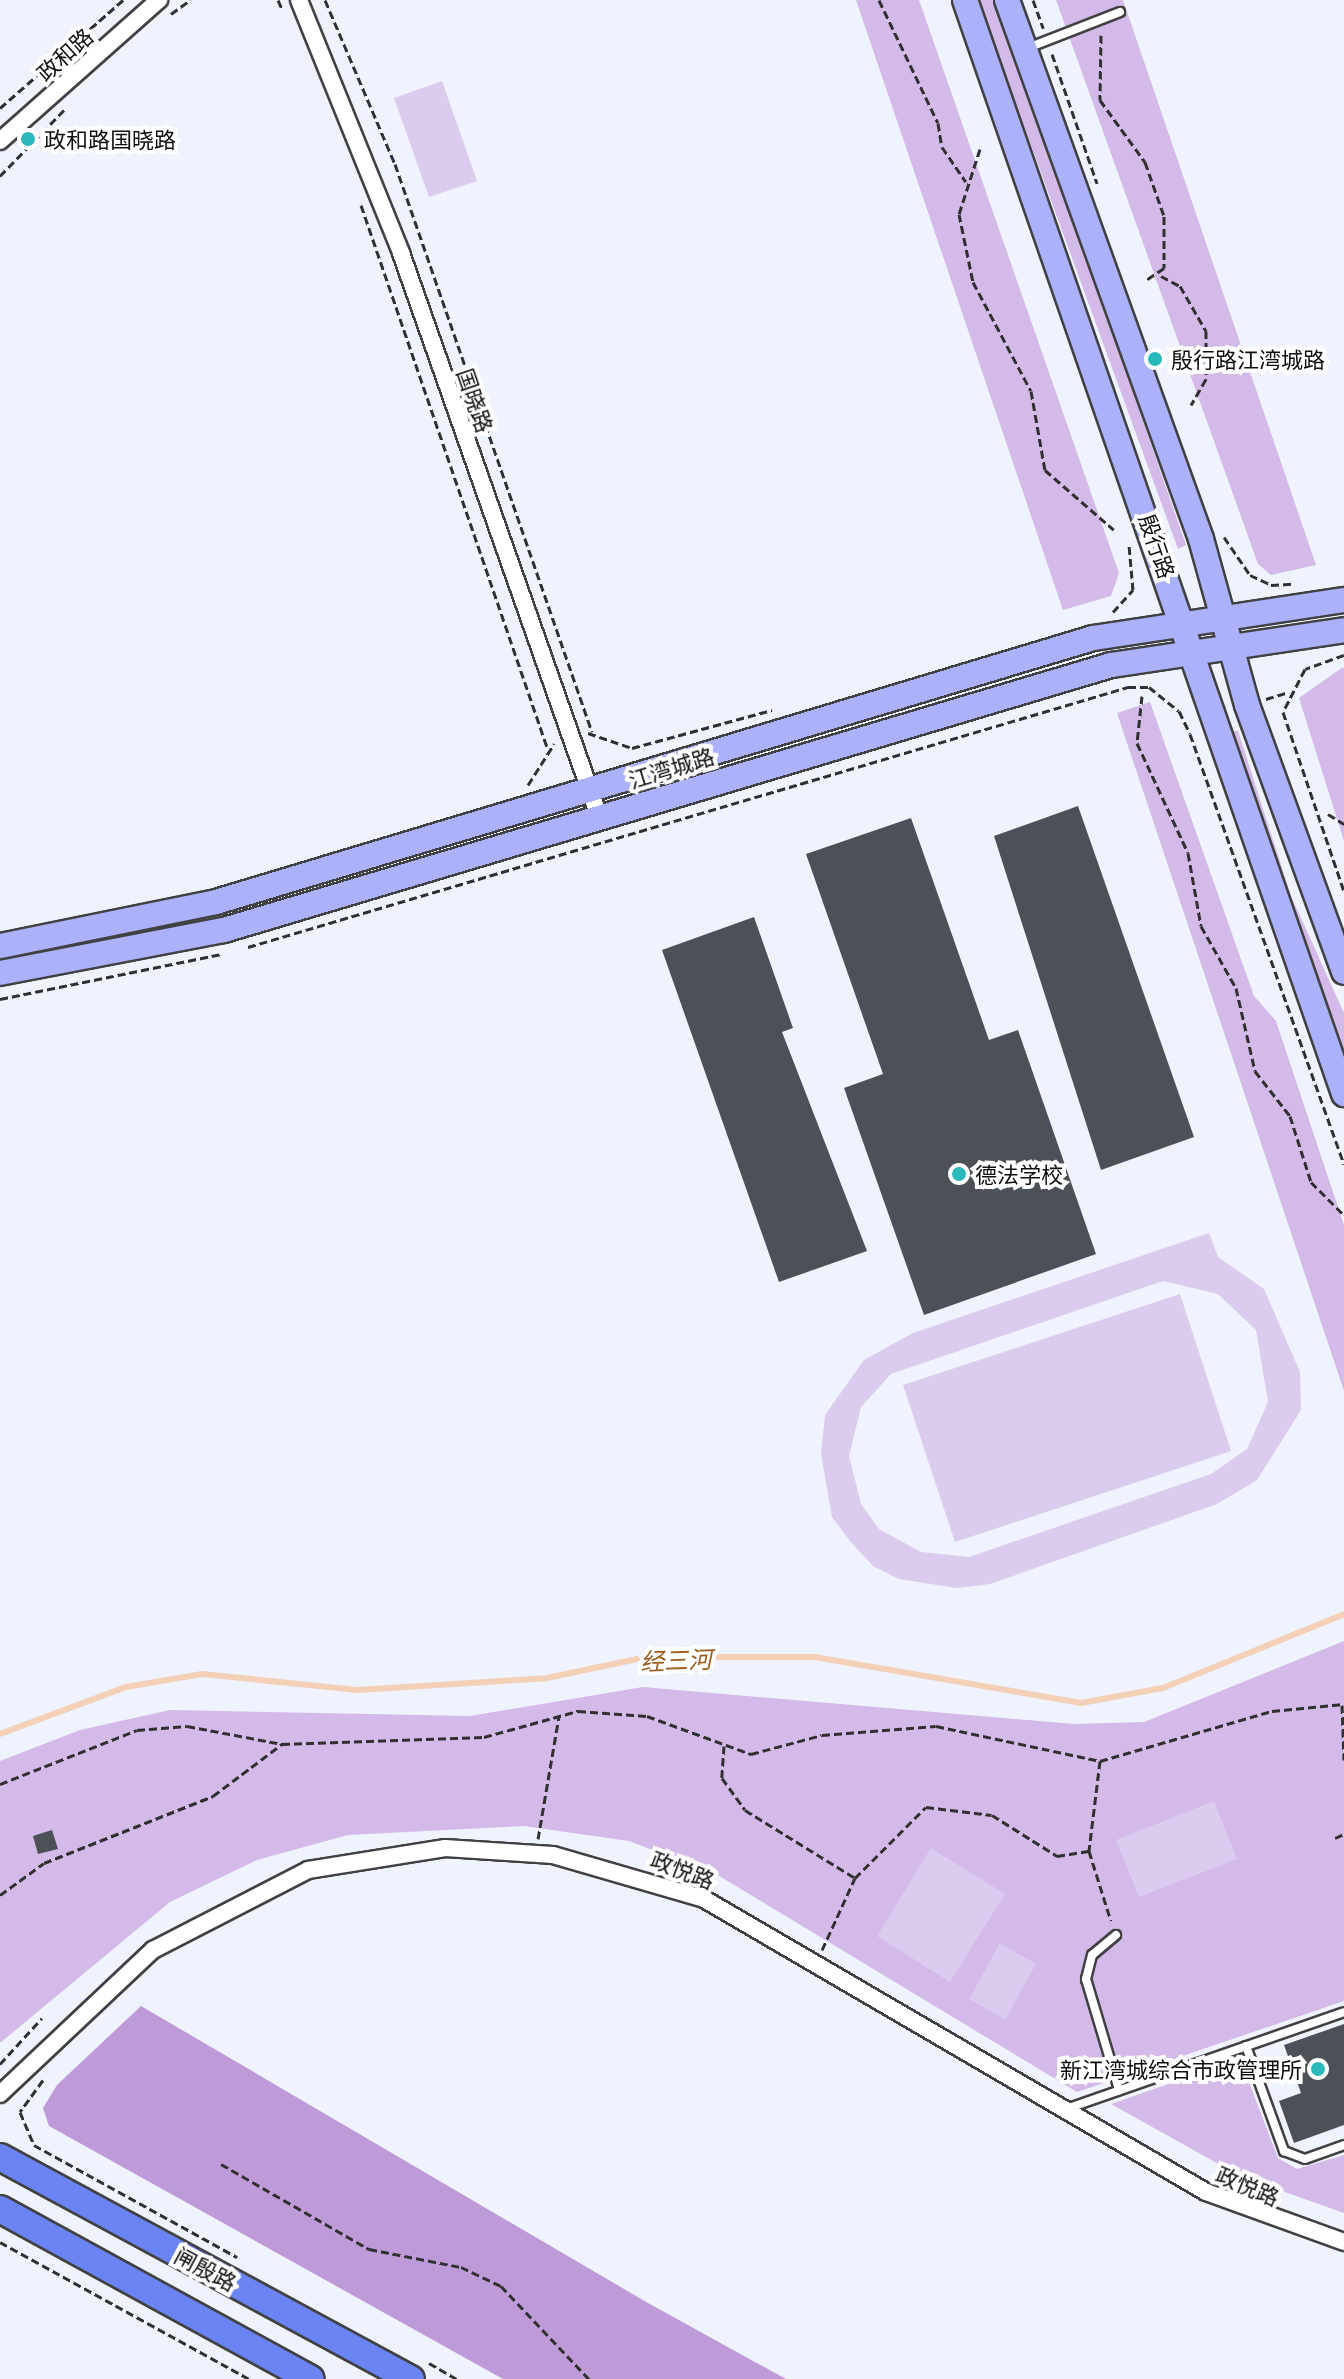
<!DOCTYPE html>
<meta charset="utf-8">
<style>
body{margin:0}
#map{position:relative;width:1344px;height:2379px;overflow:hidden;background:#eff2ff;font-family:Georgia,"Noto Sans SC",serif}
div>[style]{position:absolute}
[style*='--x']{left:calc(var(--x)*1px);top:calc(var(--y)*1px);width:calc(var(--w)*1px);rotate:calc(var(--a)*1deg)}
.green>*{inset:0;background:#d3bae8}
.forest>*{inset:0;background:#bf9ad8}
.pitch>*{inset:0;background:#dacbef}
.stream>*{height:6px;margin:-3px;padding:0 3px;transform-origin:3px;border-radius:3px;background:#f4d0b6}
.building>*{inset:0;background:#4b5156}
.path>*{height:3px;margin-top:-1.5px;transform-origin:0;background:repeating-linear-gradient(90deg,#303030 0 8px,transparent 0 12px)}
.roads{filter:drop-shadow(2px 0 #414141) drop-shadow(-2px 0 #414141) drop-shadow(0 2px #414141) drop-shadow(0 -2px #414141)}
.lane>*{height:8px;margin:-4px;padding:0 4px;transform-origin:4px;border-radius:4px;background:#fff}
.street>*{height:16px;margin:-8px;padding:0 8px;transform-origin:8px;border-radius:8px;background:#fff}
.secondary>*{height:24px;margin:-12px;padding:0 12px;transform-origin:12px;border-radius:12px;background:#acb1fc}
.primary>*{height:26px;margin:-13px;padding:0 13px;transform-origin:13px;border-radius:13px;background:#6a84f4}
.dots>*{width:22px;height:22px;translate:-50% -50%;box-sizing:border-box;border:4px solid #fff;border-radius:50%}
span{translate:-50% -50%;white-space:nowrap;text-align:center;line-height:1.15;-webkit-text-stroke:8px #fff;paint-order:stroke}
.street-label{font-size:22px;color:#0e0e0e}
.poi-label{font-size:22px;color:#0e0e0e}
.left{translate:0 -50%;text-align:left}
.right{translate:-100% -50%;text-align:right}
.water-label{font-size:24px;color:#9c5a1b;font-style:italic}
</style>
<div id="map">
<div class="green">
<i style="clip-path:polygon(856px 0,919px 0,1119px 573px,1111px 596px,1063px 610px)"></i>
<i style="clip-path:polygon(978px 0,997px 0,1186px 545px,1178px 549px)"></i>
<i style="clip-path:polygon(1056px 0,1123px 0,1316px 565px,1271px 575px,1258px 564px)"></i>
<i style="clip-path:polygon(1343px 667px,1344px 669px,1344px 841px,1299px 698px)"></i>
<i style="clip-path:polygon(1150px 702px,1254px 996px,1276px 1021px,1344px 1225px,1344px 1391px,1117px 713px)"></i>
<i style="clip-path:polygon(1230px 731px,1238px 731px,1291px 896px,1344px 1013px,1344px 1066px)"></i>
<i style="clip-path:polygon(1344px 1641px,1344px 2001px,1077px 2092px,716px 1874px,629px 1841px,524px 1826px,348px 1835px,257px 1860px,170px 1902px,0 2043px,0 1761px,80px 1730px,170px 1710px,470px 1716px,643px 1687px,1074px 1724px,1144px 1722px)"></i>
<i style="clip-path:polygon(1240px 2059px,1278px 2158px,1297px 2169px,1344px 2155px,1344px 2213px,1240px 2176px,1111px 2104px)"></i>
</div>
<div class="forest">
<i style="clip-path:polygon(141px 2006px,648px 2303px,786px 2379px,503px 2379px,49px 2126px,43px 2108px,57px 2085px)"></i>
</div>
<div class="pitch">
<i style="clip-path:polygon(442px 81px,477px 181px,429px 197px,394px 98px)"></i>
<i style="clip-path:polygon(evenodd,1209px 1233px,1218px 1257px,1264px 1289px,1300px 1372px,1301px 1410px,1257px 1480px,1217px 1504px,990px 1584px,957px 1588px,899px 1579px,873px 1566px,850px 1541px,832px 1517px,821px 1453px,825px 1415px,864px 1360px,913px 1333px,1209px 1233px,1163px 1281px,1218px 1294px,1256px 1330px,1268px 1402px,1247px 1449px,1211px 1474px,969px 1557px,921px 1552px,879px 1529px,861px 1504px,849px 1456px,861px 1407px,891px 1374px,1163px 1281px)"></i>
<i style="clip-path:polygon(1180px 1294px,1231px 1451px,955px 1542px,903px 1385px)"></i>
<i style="clip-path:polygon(1214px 1801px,1237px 1859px,1139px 1897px,1116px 1840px)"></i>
<i style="clip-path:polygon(931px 1848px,1005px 1894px,950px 1982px,877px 1936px)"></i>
<i style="clip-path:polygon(1000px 1943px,1036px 1964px,1005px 2020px,969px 1999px)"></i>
</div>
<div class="stream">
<i style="--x:0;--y:1734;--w:134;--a:-20.5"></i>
<i style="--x:126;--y:1687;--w:77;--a:-9.7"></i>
<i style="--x:202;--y:1674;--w:157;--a:5.9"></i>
<i style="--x:358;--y:1690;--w:189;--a:-3.6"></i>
<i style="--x:547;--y:1678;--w:102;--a:-11.9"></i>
<i style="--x:647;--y:1657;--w:168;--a:0"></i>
<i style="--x:815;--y:1657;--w:270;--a:9.8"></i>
<i style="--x:1081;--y:1703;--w:83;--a:-10.4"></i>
<i style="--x:1163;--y:1688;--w:196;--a:-22.2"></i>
</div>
<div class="building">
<i style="clip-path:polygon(1078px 806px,1194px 1137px,1101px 1170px,994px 836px)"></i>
<i style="clip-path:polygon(911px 818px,989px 1040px,1018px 1030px,1096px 1254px,924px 1315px,844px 1088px,883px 1074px,806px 854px)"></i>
<i style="clip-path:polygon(754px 917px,793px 1028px,782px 1032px,867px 1251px,779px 1282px,662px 950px)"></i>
<i style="clip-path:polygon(52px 1830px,58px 1849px,38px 1854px,33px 1836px)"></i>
<i style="clip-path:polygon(1344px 2024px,1344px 2125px,1294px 2143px,1279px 2101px,1301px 2093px,1284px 2045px)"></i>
</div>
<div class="path">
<i style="--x:278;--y:0;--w:10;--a:66"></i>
<i style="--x:325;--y:0;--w:178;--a:66.9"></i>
<i style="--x:395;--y:164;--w:601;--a:70.87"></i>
<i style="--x:879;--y:0;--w:136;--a:64.4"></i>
<i style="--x:938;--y:123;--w:24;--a:81"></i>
<i style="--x:942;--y:147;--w:42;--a:55.6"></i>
<i style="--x:1033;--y:0;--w:30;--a:70"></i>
<i style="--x:171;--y:14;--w:24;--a:-36"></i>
<i style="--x:1101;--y:35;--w:65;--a:90.9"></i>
<i style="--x:1100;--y:100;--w:77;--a:54"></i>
<i style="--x:1145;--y:162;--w:57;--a:70.6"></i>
<i style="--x:1164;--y:216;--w:52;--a:90"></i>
<i style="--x:1164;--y:268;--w:22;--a:146"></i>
<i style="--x:1052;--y:54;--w:137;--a:70.8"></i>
<i style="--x:0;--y:108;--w:164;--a:-41.3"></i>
<i style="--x:980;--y:149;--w:68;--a:107.9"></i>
<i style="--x:959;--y:214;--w:69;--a:78.4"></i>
<i style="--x:973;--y:282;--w:123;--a:62"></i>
<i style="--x:1031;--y:391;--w:80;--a:80"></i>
<i style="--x:1045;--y:470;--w:91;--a:41"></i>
<i style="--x:0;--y:176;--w:92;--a:-45.9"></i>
<i style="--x:361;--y:205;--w:573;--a:71.06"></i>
<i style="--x:1161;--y:276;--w:21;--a:28"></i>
<i style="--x:1180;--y:286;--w:52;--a:60"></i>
<i style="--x:1206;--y:331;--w:48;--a:90"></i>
<i style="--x:1206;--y:379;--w:30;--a:120"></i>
<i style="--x:1224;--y:537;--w:46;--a:55.6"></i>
<i style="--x:1250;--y:575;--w:23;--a:25"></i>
<i style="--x:1271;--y:585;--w:22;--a:-3"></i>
<i style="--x:1113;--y:612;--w:30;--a:-48"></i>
<i style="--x:1133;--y:590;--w:45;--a:-95.1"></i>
<i style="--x:1344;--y:655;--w:41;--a:160.3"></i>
<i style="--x:1305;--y:669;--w:48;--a:117.1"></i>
<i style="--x:1283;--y:712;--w:189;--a:71.2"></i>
<i style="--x:1142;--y:696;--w:47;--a:96.1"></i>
<i style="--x:1137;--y:743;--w:121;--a:65.1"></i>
<i style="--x:1188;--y:853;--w:74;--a:79.9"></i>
<i style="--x:1201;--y:926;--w:71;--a:60.6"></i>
<i style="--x:1236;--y:988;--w:85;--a:77.1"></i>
<i style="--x:1255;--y:1071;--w:57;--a:52.1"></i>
<i style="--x:1290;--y:1116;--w:69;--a:72.3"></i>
<i style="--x:1311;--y:1182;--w:47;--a:45"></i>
<i style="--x:1266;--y:699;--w:24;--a:-17"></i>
<i style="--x:588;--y:733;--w:46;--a:18.8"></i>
<i style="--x:632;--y:748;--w:145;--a:-15.2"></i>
<i style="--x:528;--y:785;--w:49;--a:-57.6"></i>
<i style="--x:1328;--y:814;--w:19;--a:32"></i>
<i style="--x:248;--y:947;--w:918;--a:-16.46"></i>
<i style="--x:1128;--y:687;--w:21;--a:0"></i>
<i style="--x:1149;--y:687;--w:38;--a:39"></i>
<i style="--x:1179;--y:711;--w:25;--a:64"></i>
<i style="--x:1190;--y:734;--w:457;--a:70.3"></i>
<i style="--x:0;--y:999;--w:226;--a:-11.5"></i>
<i style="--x:1342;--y:1705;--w:55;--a:87.9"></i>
<i style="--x:724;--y:1746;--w:32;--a:94"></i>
<i style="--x:722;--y:1778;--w:39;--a:54"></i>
<i style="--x:745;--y:1810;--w:129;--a:31.7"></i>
<i style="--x:855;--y:1878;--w:100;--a:-45"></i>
<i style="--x:926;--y:1807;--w:66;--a:6.9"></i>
<i style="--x:992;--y:1815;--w:77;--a:32.2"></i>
<i style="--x:1057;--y:1856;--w:32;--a:-9"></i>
<i style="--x:1100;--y:1761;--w:91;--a:97"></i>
<i style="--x:1089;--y:1851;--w:73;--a:72.6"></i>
<i style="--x:0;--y:1784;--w:147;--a:-21.5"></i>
<i style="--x:137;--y:1730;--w:50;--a:-4.6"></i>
<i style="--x:187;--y:1726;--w:97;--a:10.7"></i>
<i style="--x:282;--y:1744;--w:202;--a:-2"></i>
<i style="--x:484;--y:1737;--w:98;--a:-15.5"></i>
<i style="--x:578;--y:1711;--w:69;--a:4.1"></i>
<i style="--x:647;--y:1716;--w:111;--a:20.1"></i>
<i style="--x:751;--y:1754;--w:73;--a:-15"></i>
<i style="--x:822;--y:1735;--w:114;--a:-4.5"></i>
<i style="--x:936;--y:1726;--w:168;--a:12"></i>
<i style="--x:1100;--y:1761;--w:179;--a:-16.2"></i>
<i style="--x:1272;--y:1711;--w:72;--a:-5.6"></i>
<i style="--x:1335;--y:1838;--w:10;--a:-24"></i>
<i style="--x:538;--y:1839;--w:125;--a:-80.3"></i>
<i style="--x:0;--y:1895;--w:54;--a:-36"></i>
<i style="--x:44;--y:1863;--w:182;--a:-21.6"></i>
<i style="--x:213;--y:1796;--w:86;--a:-37"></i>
<i style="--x:822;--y:1950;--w:79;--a:-65.4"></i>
<i style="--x:0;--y:2064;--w:62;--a:-47.6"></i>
<i style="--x:43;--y:2080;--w:39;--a:126"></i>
<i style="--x:20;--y:2112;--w:36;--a:67"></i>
<i style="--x:34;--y:2145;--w:232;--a:28.9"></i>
<i style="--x:221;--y:2164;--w:171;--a:29.9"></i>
<i style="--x:369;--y:2249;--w:94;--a:11.1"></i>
<i style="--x:461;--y:2267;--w:44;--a:25.4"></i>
<i style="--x:501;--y:2286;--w:128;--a:46.6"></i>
<i style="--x:0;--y:2242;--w:284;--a:28.8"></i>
<i style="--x:429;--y:2363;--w:32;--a:30"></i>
</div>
<div class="roads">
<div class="lane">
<i style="--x:1025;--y:49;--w:102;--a:-21.3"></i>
<i style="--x:1116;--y:1935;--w:31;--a:140"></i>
<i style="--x:1092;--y:1955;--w:25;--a:104"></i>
<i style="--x:1086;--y:1979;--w:116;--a:73.4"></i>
<i style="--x:1246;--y:2046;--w:112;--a:70.1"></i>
<i style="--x:1284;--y:2151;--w:22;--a:21"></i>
<i style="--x:1305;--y:2159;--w:41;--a:-19.7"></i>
<i style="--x:1066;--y:2109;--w:294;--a:-19.2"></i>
</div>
<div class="street">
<i style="--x:299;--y:0;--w:273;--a:68"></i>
<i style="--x:401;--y:253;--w:600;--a:70.63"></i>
<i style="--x:0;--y:141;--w:213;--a:-41.6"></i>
<i style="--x:0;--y:2094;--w:210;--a:-43.3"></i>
<i style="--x:153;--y:1950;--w:174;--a:-27.3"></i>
<i style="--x:308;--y:1870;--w:139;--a:-9.1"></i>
<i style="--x:445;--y:1848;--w:108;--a:3.7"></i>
<i style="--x:553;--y:1855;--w:157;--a:16.2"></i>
<i style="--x:704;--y:1899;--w:581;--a:30.27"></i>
<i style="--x:1206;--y:2192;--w:147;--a:19.9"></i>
</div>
<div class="secondary">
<i style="--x:965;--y:0;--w:1158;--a:70.89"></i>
<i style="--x:1007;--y:0;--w:573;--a:70.2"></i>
<i style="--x:1201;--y:539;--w:172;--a:74.5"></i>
<i style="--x:1247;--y:705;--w:284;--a:70"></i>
<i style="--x:0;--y:946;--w:220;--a:-11.5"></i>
<i style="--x:216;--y:902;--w:916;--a:-16.75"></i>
<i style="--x:1093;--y:638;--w:254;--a:-8.6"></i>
<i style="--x:0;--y:973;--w:228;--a:-10.9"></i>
<i style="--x:224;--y:930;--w:926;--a:-16.63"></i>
<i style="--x:1111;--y:665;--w:236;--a:-8.5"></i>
</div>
<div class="primary">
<i style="--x:0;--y:2157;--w:467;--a:28.4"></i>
<i style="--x:0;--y:2209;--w:354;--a:28.7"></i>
</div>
</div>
<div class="dots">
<i style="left:28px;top:139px;background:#2ab9ba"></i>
<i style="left:1155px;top:359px;background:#2ab9ba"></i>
<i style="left:959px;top:1174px;background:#2ab9ba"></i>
<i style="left:1318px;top:2069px;background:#2ab9ba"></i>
</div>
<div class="street-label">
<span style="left:64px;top:54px;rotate:-42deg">政和路</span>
<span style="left:476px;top:400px;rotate:71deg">国晓路</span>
<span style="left:1158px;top:546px;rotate:71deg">殷行路</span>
<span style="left:671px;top:767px;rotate:-17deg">江湾城路</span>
<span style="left:683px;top:1869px;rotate:21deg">政悦路</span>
<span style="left:1248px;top:2185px;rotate:23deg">政悦路</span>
<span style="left:206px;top:2268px;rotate:28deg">闸殷路</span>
</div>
<div class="poi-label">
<span class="left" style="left:44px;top:139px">政和路国晓路</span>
<span class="left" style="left:1171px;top:359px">殷行路江湾城路</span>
<span class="left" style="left:975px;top:1174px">德法学校</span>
<span class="right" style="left:1302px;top:2069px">新江湾城综合市政管理所</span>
</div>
<div class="water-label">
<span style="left:676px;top:1659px;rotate:-2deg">经三河</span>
</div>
</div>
